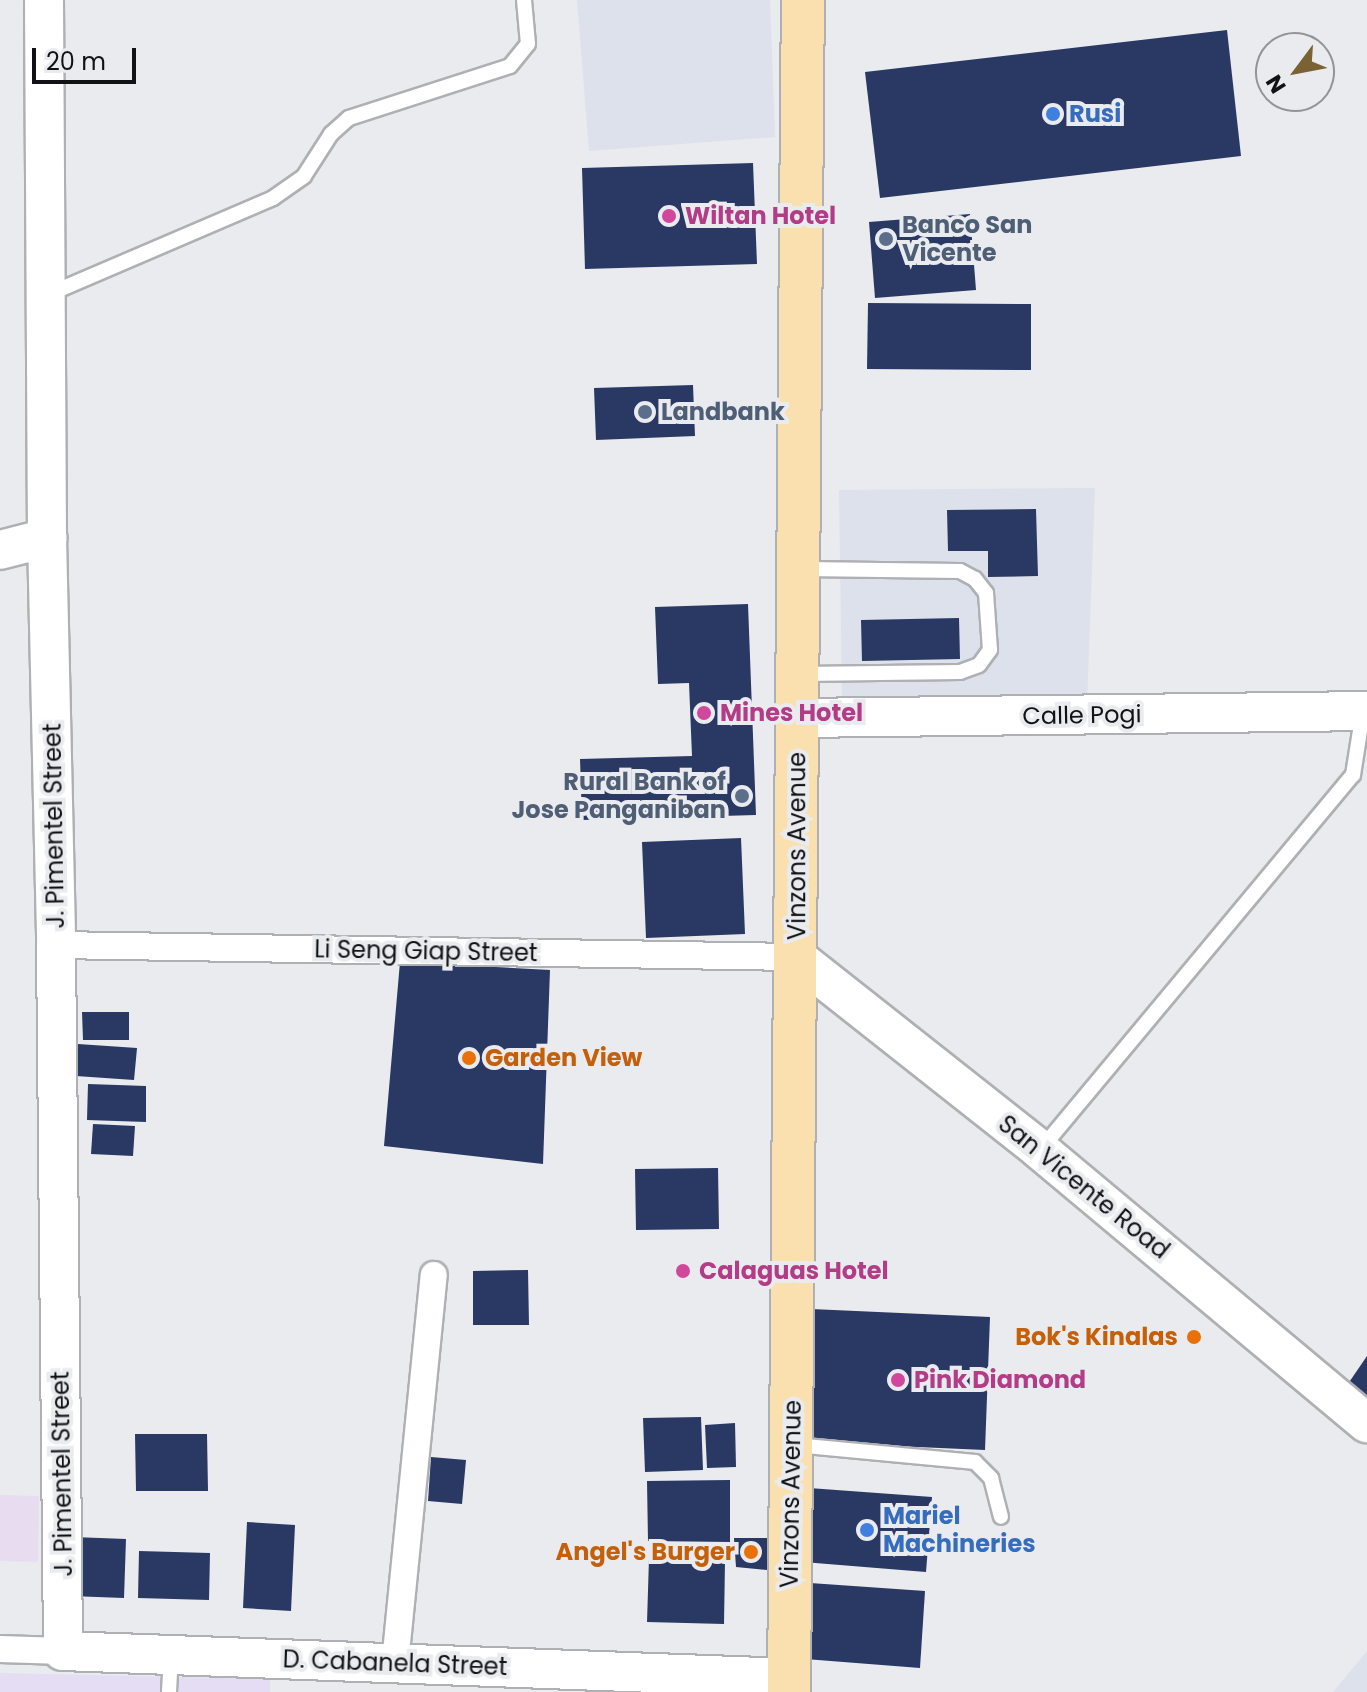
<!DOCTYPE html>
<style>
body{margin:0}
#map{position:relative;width:1367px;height:1692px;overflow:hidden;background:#e9ebef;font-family:Poppins,sans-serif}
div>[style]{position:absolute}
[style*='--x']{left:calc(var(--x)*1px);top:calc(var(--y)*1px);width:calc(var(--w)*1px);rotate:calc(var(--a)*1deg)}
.built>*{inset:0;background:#dce1ec}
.industrial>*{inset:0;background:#e8dcf0}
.education>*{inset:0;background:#e5ddf3}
.building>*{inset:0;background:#2a3864}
.roads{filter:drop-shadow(2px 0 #afb0b4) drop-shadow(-2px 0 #afb0b4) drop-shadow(0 2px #afb0b4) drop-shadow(0 -2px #afb0b4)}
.lane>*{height:14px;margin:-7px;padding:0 7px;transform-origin:7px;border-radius:7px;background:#fff}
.street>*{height:26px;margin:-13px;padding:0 13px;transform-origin:13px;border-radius:13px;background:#fff}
.secondary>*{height:38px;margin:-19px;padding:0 19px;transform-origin:19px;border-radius:19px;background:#fff}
.primary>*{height:42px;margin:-21px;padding:0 21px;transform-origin:21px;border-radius:21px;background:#fae0af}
.dots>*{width:22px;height:22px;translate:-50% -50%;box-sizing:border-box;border:4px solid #e9ebef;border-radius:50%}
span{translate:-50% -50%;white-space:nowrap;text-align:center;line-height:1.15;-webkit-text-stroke:8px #e9ebef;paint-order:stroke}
.shop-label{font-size:24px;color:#366cbe;font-weight:700}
.left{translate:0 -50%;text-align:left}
.hotel-label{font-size:24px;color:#b23c85;font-weight:700}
.service-label{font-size:24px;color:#4e5e75;font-weight:700}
.right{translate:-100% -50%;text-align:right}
.street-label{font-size:24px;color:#121214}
.food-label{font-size:24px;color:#c56008;font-weight:700}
.north{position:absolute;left:1255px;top:32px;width:80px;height:80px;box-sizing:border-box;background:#e9ebef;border:2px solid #939497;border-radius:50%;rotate:238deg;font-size:22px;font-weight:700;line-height:32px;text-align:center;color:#121214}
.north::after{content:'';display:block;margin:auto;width:28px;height:36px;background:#7b6233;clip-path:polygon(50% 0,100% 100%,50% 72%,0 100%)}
.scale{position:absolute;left:32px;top:48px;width:104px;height:36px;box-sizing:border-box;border:4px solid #121214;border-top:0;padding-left:10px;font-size:24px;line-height:28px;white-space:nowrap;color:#121214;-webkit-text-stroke:6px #e9ebef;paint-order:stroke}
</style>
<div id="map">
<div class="built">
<i style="clip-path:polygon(577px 0,770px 0,775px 137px,589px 151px)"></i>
<i style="clip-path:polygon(1095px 488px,1087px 705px,842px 697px,839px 490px)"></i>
<i style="clip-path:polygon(1367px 1651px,1367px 1692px,1333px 1692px)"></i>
</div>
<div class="industrial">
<i style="clip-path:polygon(0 1495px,39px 1496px,38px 1562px,0 1561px)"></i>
</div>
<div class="education">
<i style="clip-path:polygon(0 1673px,270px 1679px,270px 1692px,0 1692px)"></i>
</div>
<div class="building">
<i style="clip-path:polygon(1227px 30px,1241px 156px,880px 198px,865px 72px)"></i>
<i style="clip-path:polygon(753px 163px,757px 264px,585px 269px,582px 168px)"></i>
<i style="clip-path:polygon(970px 214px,976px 290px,875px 298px,869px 222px)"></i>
<i style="clip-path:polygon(868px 303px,1031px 304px,1031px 370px,867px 369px)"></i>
<i style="clip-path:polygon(693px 385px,695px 436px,596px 440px,594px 388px)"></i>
<i style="clip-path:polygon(1036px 509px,1038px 576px,988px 577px,988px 551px,948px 551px,947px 510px)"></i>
<i style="clip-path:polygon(748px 604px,756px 815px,582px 820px,580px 759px,692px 756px,689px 683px,658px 684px,655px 607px)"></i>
<i style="clip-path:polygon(959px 618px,960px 659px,862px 661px,861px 620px)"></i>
<i style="clip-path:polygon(741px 838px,745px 934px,646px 938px,642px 842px)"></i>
<i style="clip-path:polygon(400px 962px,550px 970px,543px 1164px,384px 1146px)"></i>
<i style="clip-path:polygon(82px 1012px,129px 1012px,129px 1040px,83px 1040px)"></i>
<i style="clip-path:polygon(78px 1044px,137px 1048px,134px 1080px,76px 1076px)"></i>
<i style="clip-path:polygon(88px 1084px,146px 1086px,146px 1122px,87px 1120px)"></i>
<i style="clip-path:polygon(93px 1124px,135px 1126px,133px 1156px,91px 1154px)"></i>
<i style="clip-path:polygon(718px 1168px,719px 1229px,636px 1230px,635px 1169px)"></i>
<i style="clip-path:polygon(528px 1270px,529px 1325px,473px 1325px,473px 1271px)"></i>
<i style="clip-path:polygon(811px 1309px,990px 1317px,985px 1450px,805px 1442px)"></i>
<i style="clip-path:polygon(1367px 1356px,1367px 1417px,1339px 1397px)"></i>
<i style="clip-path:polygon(701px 1417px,703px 1470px,645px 1472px,643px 1418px)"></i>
<i style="clip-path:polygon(735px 1423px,736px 1467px,707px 1468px,705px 1425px)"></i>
<i style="clip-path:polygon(135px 1434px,207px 1434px,208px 1491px,136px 1491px)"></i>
<i style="clip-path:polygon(431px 1457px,466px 1460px,462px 1504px,428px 1501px)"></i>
<i style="clip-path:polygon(730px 1480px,730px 1542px,648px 1541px,647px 1481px)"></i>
<i style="clip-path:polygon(809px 1488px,932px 1497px,926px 1572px,803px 1562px)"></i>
<i style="clip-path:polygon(247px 1522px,295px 1525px,291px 1611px,243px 1608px)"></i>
<i style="clip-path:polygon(73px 1537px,126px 1539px,124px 1598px,70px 1596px)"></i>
<i style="clip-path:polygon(734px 1538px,768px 1538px,767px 1570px,736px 1567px)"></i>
<i style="clip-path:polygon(139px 1551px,210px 1553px,209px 1600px,138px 1598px)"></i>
<i style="clip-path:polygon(649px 1558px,725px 1560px,724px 1624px,647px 1622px)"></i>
<i style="clip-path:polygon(810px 1583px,925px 1591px,920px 1668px,805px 1659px)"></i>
</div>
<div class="roads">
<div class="lane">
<i style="--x:47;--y:295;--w:246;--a:-23.2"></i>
<i style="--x:273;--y:198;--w:38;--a:-35"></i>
<i style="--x:304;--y:176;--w:50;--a:-57.3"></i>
<i style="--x:331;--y:134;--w:24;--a:-42"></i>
<i style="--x:349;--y:118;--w:169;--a:-17.9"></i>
<i style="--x:510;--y:66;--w:28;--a:-51"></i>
<i style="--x:528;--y:44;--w:44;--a:-95.2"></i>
<i style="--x:801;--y:674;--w:159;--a:-0.7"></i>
<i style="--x:960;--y:672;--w:20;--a:-20"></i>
<i style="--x:979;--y:665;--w:19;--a:-54"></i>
<i style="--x:990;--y:650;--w:57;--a:-94"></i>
<i style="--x:986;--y:593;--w:18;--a:-128"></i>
<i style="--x:975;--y:579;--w:17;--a:-152"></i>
<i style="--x:960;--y:571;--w:157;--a:-179.3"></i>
<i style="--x:1041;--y:1149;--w:487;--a:-50.2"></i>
<i style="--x:1353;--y:775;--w:64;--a:-81"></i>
<i style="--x:795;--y:1445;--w:181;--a:5.4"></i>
<i style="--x:975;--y:1462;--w:23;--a:45"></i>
<i style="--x:991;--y:1478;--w:40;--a:75.6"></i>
<i style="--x:169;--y:1692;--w:36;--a:-87"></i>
</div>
<div class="street">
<i style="--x:56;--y:945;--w:740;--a:0.93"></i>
<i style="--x:0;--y:1649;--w:63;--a:1.8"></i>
<i style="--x:395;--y:1663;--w:390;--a:-84.3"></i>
</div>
<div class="secondary">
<i style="--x:44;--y:0;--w:538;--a:89.68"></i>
<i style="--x:47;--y:538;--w:407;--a:88.7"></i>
<i style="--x:56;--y:945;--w:706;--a:89.43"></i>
<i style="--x:63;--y:1651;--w:727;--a:2.13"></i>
<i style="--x:0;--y:550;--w:49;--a:-14.3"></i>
<i style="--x:798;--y:718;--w:569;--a:-0.7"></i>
<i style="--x:796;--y:957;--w:311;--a:38.3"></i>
<i style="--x:1040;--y:1150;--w:426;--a:39.9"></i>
</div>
<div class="primary">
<i style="--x:789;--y:1692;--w:1692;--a:-89.53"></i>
</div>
</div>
<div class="dots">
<i style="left:1053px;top:114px;background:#3f7fe0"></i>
<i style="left:669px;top:216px;background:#d1479c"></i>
<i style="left:886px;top:239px;background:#5c6f8a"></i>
<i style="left:645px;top:412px;background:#5c6f8a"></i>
<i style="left:704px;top:713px;background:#d1479c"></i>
<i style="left:742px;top:796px;background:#5c6f8a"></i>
<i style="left:469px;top:1058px;background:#e8710a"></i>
<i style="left:683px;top:1271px;background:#d1479c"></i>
<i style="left:1194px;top:1337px;background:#e8710a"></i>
<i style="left:898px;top:1380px;background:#d1479c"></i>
<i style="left:867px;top:1530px;background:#3f7fe0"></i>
<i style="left:751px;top:1552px;background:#e8710a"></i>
</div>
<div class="shop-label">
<span class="left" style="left:1069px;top:114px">Rusi</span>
<span class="left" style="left:883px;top:1530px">Mariel<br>Machineries</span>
</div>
<div class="hotel-label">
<span class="left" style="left:685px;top:216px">Wiltan Hotel</span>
<span class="left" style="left:720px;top:713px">Mines Hotel</span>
<span class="left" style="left:699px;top:1271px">Calaguas Hotel</span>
<span class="left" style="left:914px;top:1380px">Pink Diamond</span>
</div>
<div class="service-label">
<span class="left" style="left:902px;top:239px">Banco San<br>Vicente</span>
<span class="left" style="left:661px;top:412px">Landbank</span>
<span class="right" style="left:726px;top:796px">Rural Bank of<br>Jose Panganiban</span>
</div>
<div class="street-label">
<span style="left:1082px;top:715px;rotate:-1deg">Calle Pogi</span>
<span style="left:54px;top:826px;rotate:-91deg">J. Pimentel Street</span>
<span style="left:797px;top:846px;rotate:-90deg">Vinzons Avenue</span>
<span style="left:426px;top:951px;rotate:1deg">Li Seng Giap Street</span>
<span style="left:1084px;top:1187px;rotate:39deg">San Vicente Road</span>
<span style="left:62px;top:1474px;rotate:-91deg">J. Pimentel Street</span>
<span style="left:791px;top:1494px;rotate:-89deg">Vinzons Avenue</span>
<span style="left:395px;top:1663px;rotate:2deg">D. Cabanela Street</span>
</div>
<div class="food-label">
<span class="left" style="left:485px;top:1058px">Garden View</span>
<span class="right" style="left:1178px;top:1337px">Bok's Kinalas</span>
<span class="right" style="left:735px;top:1552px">Angel's Burger</span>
</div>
<div class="north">N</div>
<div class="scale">20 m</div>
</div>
